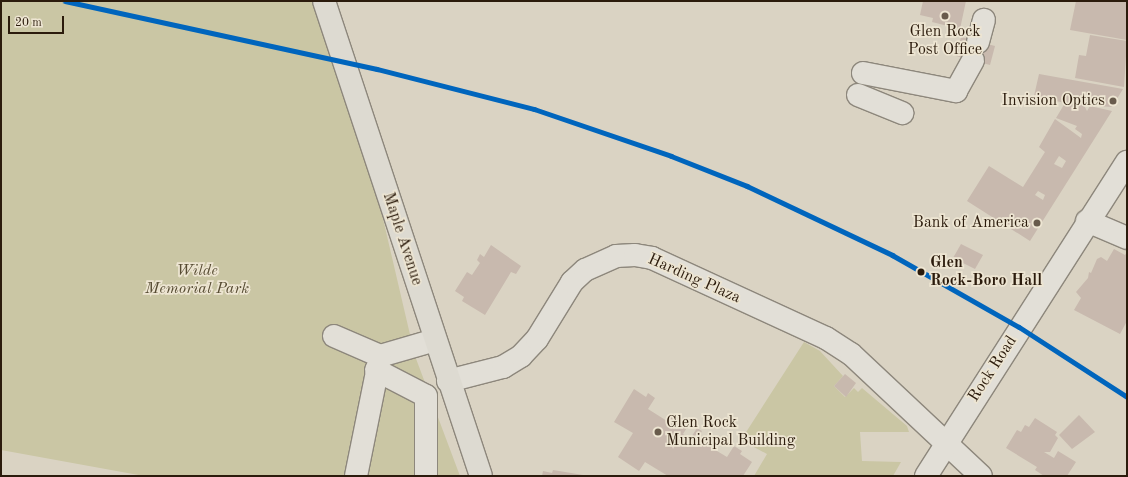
<!DOCTYPE html>
<style>
body{margin:0}
#map{position:relative;width:1128px;height:477px;overflow:hidden;background:#dad3c3;font-family:"Old Standard TT",serif}
div>[style]{position:absolute}
[style*='--x']{left:calc(var(--x)*1px);top:calc(var(--y)*1px);width:calc(var(--w)*1px);rotate:calc(var(--a)*1deg)}
.green>*{inset:0;background:#cac6a4}
.building>*{inset:0;background:#c8b9ae}
.roads{filter:drop-shadow(1px 0 #8d877c) drop-shadow(-1px 0 #8d877c) drop-shadow(0 1px #8d877c) drop-shadow(0 -1px #8d877c)}
.minor>*{height:22px;margin:-11px;padding:0 11px;transform-origin:11px;border-radius:11px;background:#e2dfd7}
.major>*{height:22px;margin:-11px;padding:0 11px;transform-origin:11px;border-radius:11px;background:#dddad1}
.rail-1>*{height:5px;margin:-2.5px;padding:0 2.5px;transform-origin:2.5px;border-radius:2.5px;background:#0065bd}
.dots>*{width:11px;height:11px;translate:-50% -50%;box-sizing:border-box;border:2px solid #ede5d2;border-radius:50%}
span{translate:-50% -50%;white-space:nowrap;text-align:center;line-height:1.15;-webkit-text-stroke:3.5px #ede5d2;paint-order:stroke}
.poi-label{font-size:16px;color:#2b1b0c}
.right{translate:-100% -50%;text-align:right}
.left{translate:0 -50%;text-align:left}
.street-label{font-size:16px;color:#2b1b0c}
.stop-label{font-size:16px;color:#2b1b0c;font-weight:700}
.park-label{font-size:16px;color:#564b32;font-style:italic}
.frame{position:absolute;inset:0;border:2px solid #2b1b0c;pointer-events:none}
.scale{position:absolute;left:8px;top:16px;width:56px;height:18px;box-sizing:border-box;border:2px solid #2b1b0c;border-top:0;padding-left:5px;font-size:12px;line-height:14px;white-space:nowrap;color:#2b1b0c;-webkit-text-stroke:3px #ede5d2;paint-order:stroke}
</style>
<div id="map">
<div class="green">
<i style="clip-path:polygon(1px 1px,324px 1px,349px 73px,415px 356px,460px 476px,144px 476px,1px 450px)"></i>
<i style="clip-path:polygon(804px 342px,820px 351px,843px 376px,834px 386px,845px 397px,854px 388px,858px 392px,862px 388px,907px 426px,909px 432px,860px 432px,862px 461px,901px 462px,893px 476px,754px 476px,767px 454px,741px 440px)"></i>
</div>
<div class="building">
<i style="clip-path:polygon(923px 1px,966px 1px,960px 29px,932px 22px,933px 18px,920px 15px)"></i>
<i style="clip-path:polygon(1076px 1px,1127px 1px,1127px 40px,1070px 30px)"></i>
<i style="clip-path:polygon(1090px 35px,1127px 41px,1124px 87px,1075px 78px,1079px 55px,1086px 56px)"></i>
<i style="clip-path:polygon(961px 37px,995px 46px,990px 65px,956px 56px)"></i>
<i style="clip-path:polygon(evenodd,1039px 74px,1123px 89px,1112px 107px,1084px 105px,1087px 111px,1090px 106px,1112px 111px,1030px 241px,967px 201px,989px 166px,1023px 187px,1045px 152px,1039px 147px,1055px 119px,1081px 138px,1082px 134px,1075px 129px,1077px 126px,1056px 118px,1065px 103px,1034px 96px,1039px 74px,1059px 156px,1066px 161px,1062px 168px,1054px 164px,1059px 156px,1039px 74px,1038px 191px,1045px 195px,1043px 200px,1035px 195px,1038px 191px)"></i>
<i style="clip-path:polygon(961px 244px,983px 255px,975px 269px,953px 258px)"></i>
<i style="clip-path:polygon(491px 245px,521px 266px,516px 274px,511px 272px,485px 315px,462px 301px,464px 297px,455px 291px,467px 272px,472px 275px,480px 263px,477px 260px,480px 254px,484px 257px)"></i>
<i style="clip-path:polygon(1114px 249px,1125px 255px,1127px 252px,1127px 321px,1120px 334px,1074px 310px,1081px 298px,1076px 292px,1088px 278px,1089px 272px,1091px 273px,1097px 259px,1101px 257px,1107px 261px)"></i>
<i style="clip-path:polygon(845px 374px,856px 383px,846px 397px,834px 386px)"></i>
<i style="clip-path:polygon(634px 389px,646px 397px,648px 393px,655px 398px,648px 409px,667px 421px,670px 416px,690px 423px,683px 434px,690px 439px,697px 428px,702px 431px,699px 436px,709px 442px,707px 445px,727px 457px,734px 446px,742px 451px,740px 454px,752px 462px,743px 476px,668px 476px,645px 462px,639px 471px,618px 457px,633px 433px,614px 422px)"></i>
<i style="clip-path:polygon(1079px 415px,1095px 432px,1072px 449px,1059px 435px)"></i>
<i style="clip-path:polygon(1035px 418px,1057px 432px,1055px 435px,1058px 438px,1050px 452px,1044px 452px,1054px 458px,1058px 451px,1076px 462px,1067px 476px,1044px 476px,1035px 470px,1037px 467px,1006px 448px,1017px 430px,1021px 432px,1025px 425px,1029px 427px)"></i>
<i style="clip-path:polygon(553px 470px,583px 475px,583px 476px,542px 476px,543px 471px,552px 473px)"></i>
</div>
<div class="roads">
<div class="minor">
<i style="--x:978;--y:42;--w:23;--a:-75"></i>
<i style="--x:863;--y:73;--w:95;--a:11"></i>
<i style="--x:956;--y:91;--w:35;--a:-61"></i>
<i style="--x:858;--y:95;--w:48;--a:22.2"></i>
<i style="--x:1087;--y:221;--w:43;--a:23"></i>
<i style="--x:334;--y:336;--w:50;--a:23.5"></i>
<i style="--x:380;--y:356;--w:57;--a:-16.2"></i>
<i style="--x:376;--y:370;--w:56;--a:27.5"></i>
<i style="--x:426;--y:396;--w:80;--a:90"></i>
<i style="--x:448;--y:381;--w:57;--a:-14.3"></i>
<i style="--x:503;--y:367;--w:21;--a:-31"></i>
<i style="--x:521;--y:356;--w:23;--a:-47"></i>
<i style="--x:537;--y:339;--w:67;--a:-58.4"></i>
<i style="--x:572;--y:282;--w:18;--a:-43"></i>
<i style="--x:585;--y:270;--w:34;--a:-24"></i>
<i style="--x:616;--y:256;--w:19;--a:-3"></i>
<i style="--x:635;--y:255;--w:17;--a:10"></i>
<i style="--x:652;--y:258;--w:192;--a:24.7"></i>
<i style="--x:826;--y:338;--w:30;--a:33"></i>
<i style="--x:851;--y:354;--w:178;--a:43.2"></i>
<i style="--x:356;--y:476;--w:121;--a:-78.6"></i>
<i style="--x:926;--y:476;--w:373;--a:-57.4"></i>
</div>
<div class="major">
<i style="--x:324;--y:1;--w:500;--a:71.71"></i>
</div>
</div>
<div class="rail-1">
<i style="--x:65;--y:1;--w:319;--a:12.3"></i>
<i style="--x:377;--y:69;--w:162;--a:14.3"></i>
<i style="--x:534;--y:109;--w:145;--a:18.9"></i>
<i style="--x:671;--y:156;--w:82;--a:21.5"></i>
<i style="--x:747;--y:186;--w:161;--a:25.4"></i>
<i style="--x:892;--y:255;--w:146;--a:29.6"></i>
<i style="--x:1019;--y:327;--w:129;--a:32.9"></i>
</div>
<div class="dots">
<i style="left:945px;top:16px;background:#685b4c"></i>
<i style="left:1113px;top:101px;background:#685b4c"></i>
<i style="left:1037px;top:223px;background:#685b4c"></i>
<i style="left:921px;top:272px;background:#2b1b0c"></i>
<i style="left:658px;top:432px;background:#685b4c"></i>
</div>
<div class="poi-label">
<span style="left:945px;top:41px">Glen Rock<br>Post Office</span>
<span class="right" style="left:1105px;top:101px">Invision Optics</span>
<span class="right" style="left:1029px;top:223px">Bank of America</span>
<span class="left" style="left:666px;top:432px">Glen Rock<br>Municipal Building</span>
</div>
<div class="street-label">
<span style="left:402px;top:239px;rotate:72deg">Maple Avenue</span>
<span style="left:694px;top:279px;rotate:24deg">Harding Plaza</span>
<span style="left:993px;top:369px;rotate:-57deg">Rock Road</span>
</div>
<div class="stop-label">
<span class="left" style="left:930px;top:272px">Glen<br>Rock-Boro Hall</span>
</div>
<div class="park-label">
<span style="left:197px;top:280px">Wilde<br>Memorial Park</span>
</div>
<div class="frame"></div>
<div class="scale">20 m</div>
</div>
